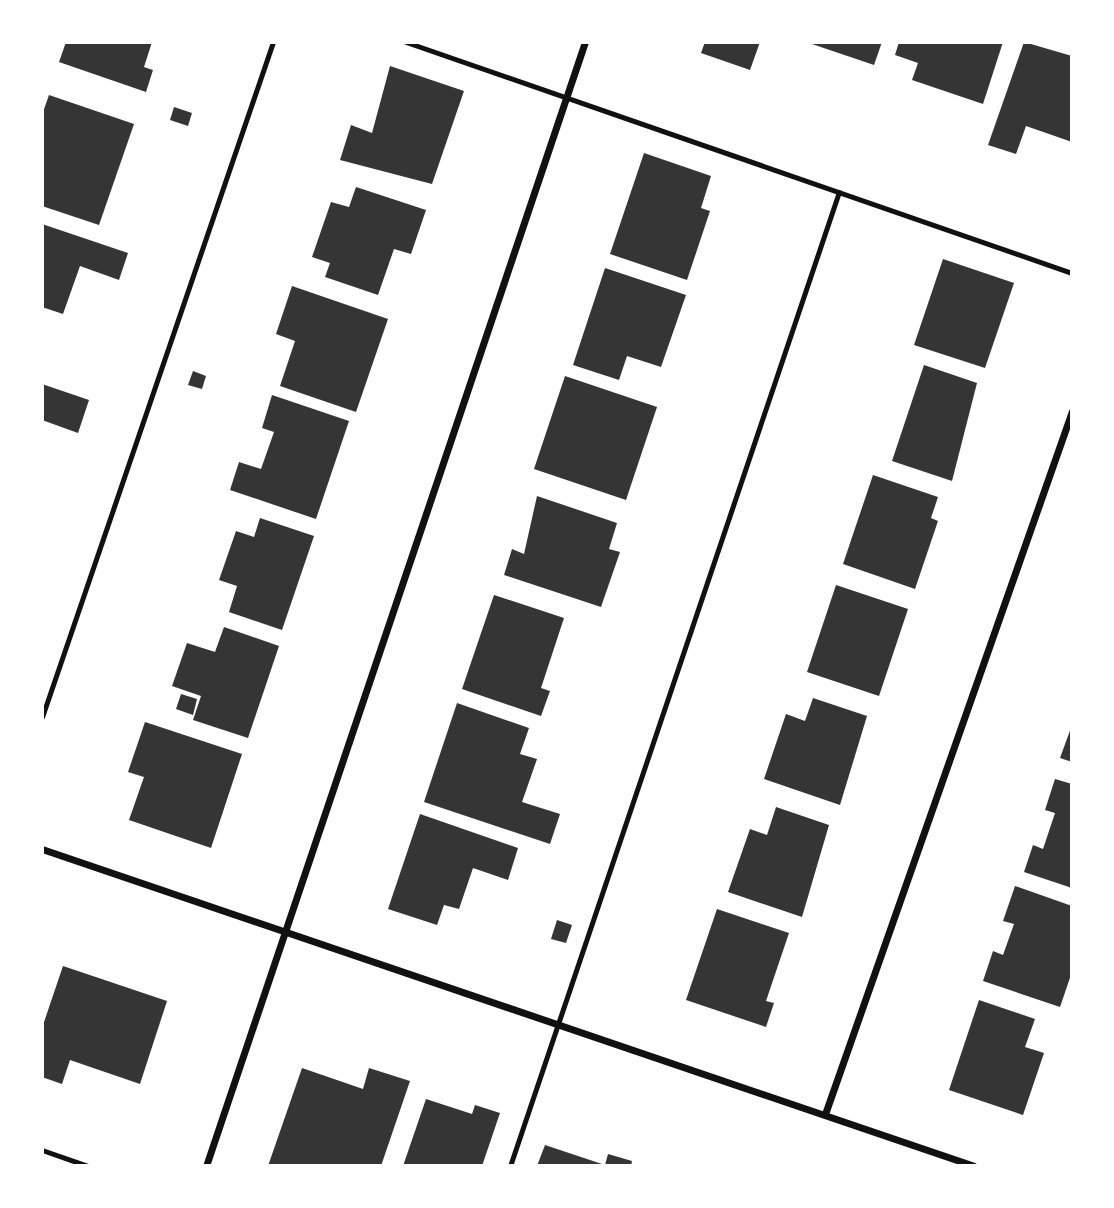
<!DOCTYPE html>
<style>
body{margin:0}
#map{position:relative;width:1114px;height:1208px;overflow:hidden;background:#fff;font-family:Lato,sans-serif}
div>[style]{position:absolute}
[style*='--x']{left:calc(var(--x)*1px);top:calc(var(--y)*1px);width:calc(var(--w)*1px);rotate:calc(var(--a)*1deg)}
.building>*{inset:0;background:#353535}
.service>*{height:5px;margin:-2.5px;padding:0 2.5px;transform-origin:2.5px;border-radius:2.5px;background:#111}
.minor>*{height:7px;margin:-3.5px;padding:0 3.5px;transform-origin:3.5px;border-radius:3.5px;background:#111}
span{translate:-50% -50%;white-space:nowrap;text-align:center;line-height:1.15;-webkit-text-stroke:6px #fff;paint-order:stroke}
.frame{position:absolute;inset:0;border:44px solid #fff;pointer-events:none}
</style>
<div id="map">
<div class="building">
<i style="clip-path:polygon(66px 42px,152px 42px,144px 67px,153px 70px,146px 92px,59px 62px)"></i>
<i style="clip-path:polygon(705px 42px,760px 42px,750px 70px,701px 53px)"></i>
<i style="clip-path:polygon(806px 42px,882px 42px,874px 65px)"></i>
<i style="clip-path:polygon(899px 42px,1003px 42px,983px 104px,912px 80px,918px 63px,895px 55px)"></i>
<i style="clip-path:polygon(1024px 42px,1072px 56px,1072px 142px,1026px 126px,1016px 154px,988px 145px)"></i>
<i style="clip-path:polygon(390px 66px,464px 91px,432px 184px,340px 160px,351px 125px,372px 133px)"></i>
<i style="clip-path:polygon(49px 95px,134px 124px,99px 225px,42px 206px,42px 115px)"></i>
<i style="clip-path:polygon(174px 107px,192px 113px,188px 126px,170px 120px)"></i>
<i style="clip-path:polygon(644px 153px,711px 176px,701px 208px,710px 211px,687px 280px,610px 254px)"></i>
<i style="clip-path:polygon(356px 187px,426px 210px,411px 254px,394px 249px,378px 295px,325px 277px,330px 263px,312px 257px,331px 202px,349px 207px)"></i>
<i style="clip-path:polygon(42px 224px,128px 253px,119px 280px,80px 266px,63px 314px,42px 307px)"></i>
<i style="clip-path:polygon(943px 259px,1014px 283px,985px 368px,914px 345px)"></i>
<i style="clip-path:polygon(605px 268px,686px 295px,661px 367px,627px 356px,619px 380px,573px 365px)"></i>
<i style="clip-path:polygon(292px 286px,388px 319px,356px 412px,280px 386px,295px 341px,276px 334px)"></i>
<i style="clip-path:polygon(924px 365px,977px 383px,952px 481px,892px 461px)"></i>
<i style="clip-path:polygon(193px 371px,206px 376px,202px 389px,188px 385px)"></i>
<i style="clip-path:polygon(565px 376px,657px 407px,626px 500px,534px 469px)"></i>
<i style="clip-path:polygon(42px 384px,89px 400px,78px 433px,42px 420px)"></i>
<i style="clip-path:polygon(272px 395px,349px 421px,316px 519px,230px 490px,239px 462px,261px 469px,274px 432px,262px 428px)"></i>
<i style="clip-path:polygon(873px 475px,938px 497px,931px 518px,938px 521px,915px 589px,843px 564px)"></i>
<i style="clip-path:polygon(537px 496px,617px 523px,609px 549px,620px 552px,601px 607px,504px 575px,512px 549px,524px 554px)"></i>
<i style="clip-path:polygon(260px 518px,314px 536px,282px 630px,229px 612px,237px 586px,219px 580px,236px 531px,254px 537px)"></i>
<i style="clip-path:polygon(836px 585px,908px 609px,879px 696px,807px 672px)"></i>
<i style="clip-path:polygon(494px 595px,564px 618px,541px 688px,550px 691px,541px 716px,462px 689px)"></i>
<i style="clip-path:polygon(224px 627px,279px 646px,248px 738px,193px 720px,201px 696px,172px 686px,187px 643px,215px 652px)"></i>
<i style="clip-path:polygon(181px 694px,197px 699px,193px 715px,176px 709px)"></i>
<i style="clip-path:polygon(813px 698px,867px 716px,840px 805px,764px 779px,786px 714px,805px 721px)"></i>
<i style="clip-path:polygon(457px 703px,529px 728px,520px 754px,537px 759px,522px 802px,560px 814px,550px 844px,424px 802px)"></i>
<i style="clip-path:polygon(145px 722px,242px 754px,211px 848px,129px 820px,144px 777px,128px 772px)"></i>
<i style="clip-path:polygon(1072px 725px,1072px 762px,1060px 758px)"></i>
<i style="clip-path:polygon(1055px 779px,1072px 784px,1072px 888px,1024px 872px,1033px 845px,1043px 849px,1055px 813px,1045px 810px)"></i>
<i style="clip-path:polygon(776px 807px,829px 825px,802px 917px,728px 892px,750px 829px,767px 835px)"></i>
<i style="clip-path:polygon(420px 814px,518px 848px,508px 880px,473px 868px,459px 909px,444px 905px,437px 925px,388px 909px)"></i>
<i style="clip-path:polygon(1015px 886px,1072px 906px,1072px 972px,1060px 1007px,983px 981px,993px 951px,1003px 955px,1014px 924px,1003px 921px)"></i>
<i style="clip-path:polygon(717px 909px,789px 933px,766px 1001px,774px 1003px,766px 1027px,686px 1000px)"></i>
<i style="clip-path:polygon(557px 920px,572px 925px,566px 943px,551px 939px)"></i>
<i style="clip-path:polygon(63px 966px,167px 1001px,140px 1084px,70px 1060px,62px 1084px,42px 1077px,42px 1028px)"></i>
<i style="clip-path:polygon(979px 1000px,1035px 1019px,1025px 1047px,1044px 1053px,1023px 1115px,949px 1090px)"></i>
<i style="clip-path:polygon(302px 1068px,363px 1089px,369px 1068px,410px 1081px,381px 1166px,268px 1166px)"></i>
<i style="clip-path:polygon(426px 1099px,472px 1114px,475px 1105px,500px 1113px,482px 1166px,403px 1166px)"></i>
<i style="clip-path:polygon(545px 1145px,605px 1165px,608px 1154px,632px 1161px,631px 1166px,537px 1166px)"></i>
</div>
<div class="service">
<i style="--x:406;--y:42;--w:705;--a:19.13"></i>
<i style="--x:42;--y:717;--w:713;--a:-71.11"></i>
<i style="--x:42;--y:1150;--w:49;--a:19.2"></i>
<i style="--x:510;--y:1166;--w:1028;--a:-71.34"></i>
</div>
<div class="minor">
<i style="--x:42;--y:849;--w:984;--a:18.78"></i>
<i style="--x:825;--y:1114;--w:745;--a:-70.64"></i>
<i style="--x:206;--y:1166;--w:1186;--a:-71.37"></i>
</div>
<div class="frame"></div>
</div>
